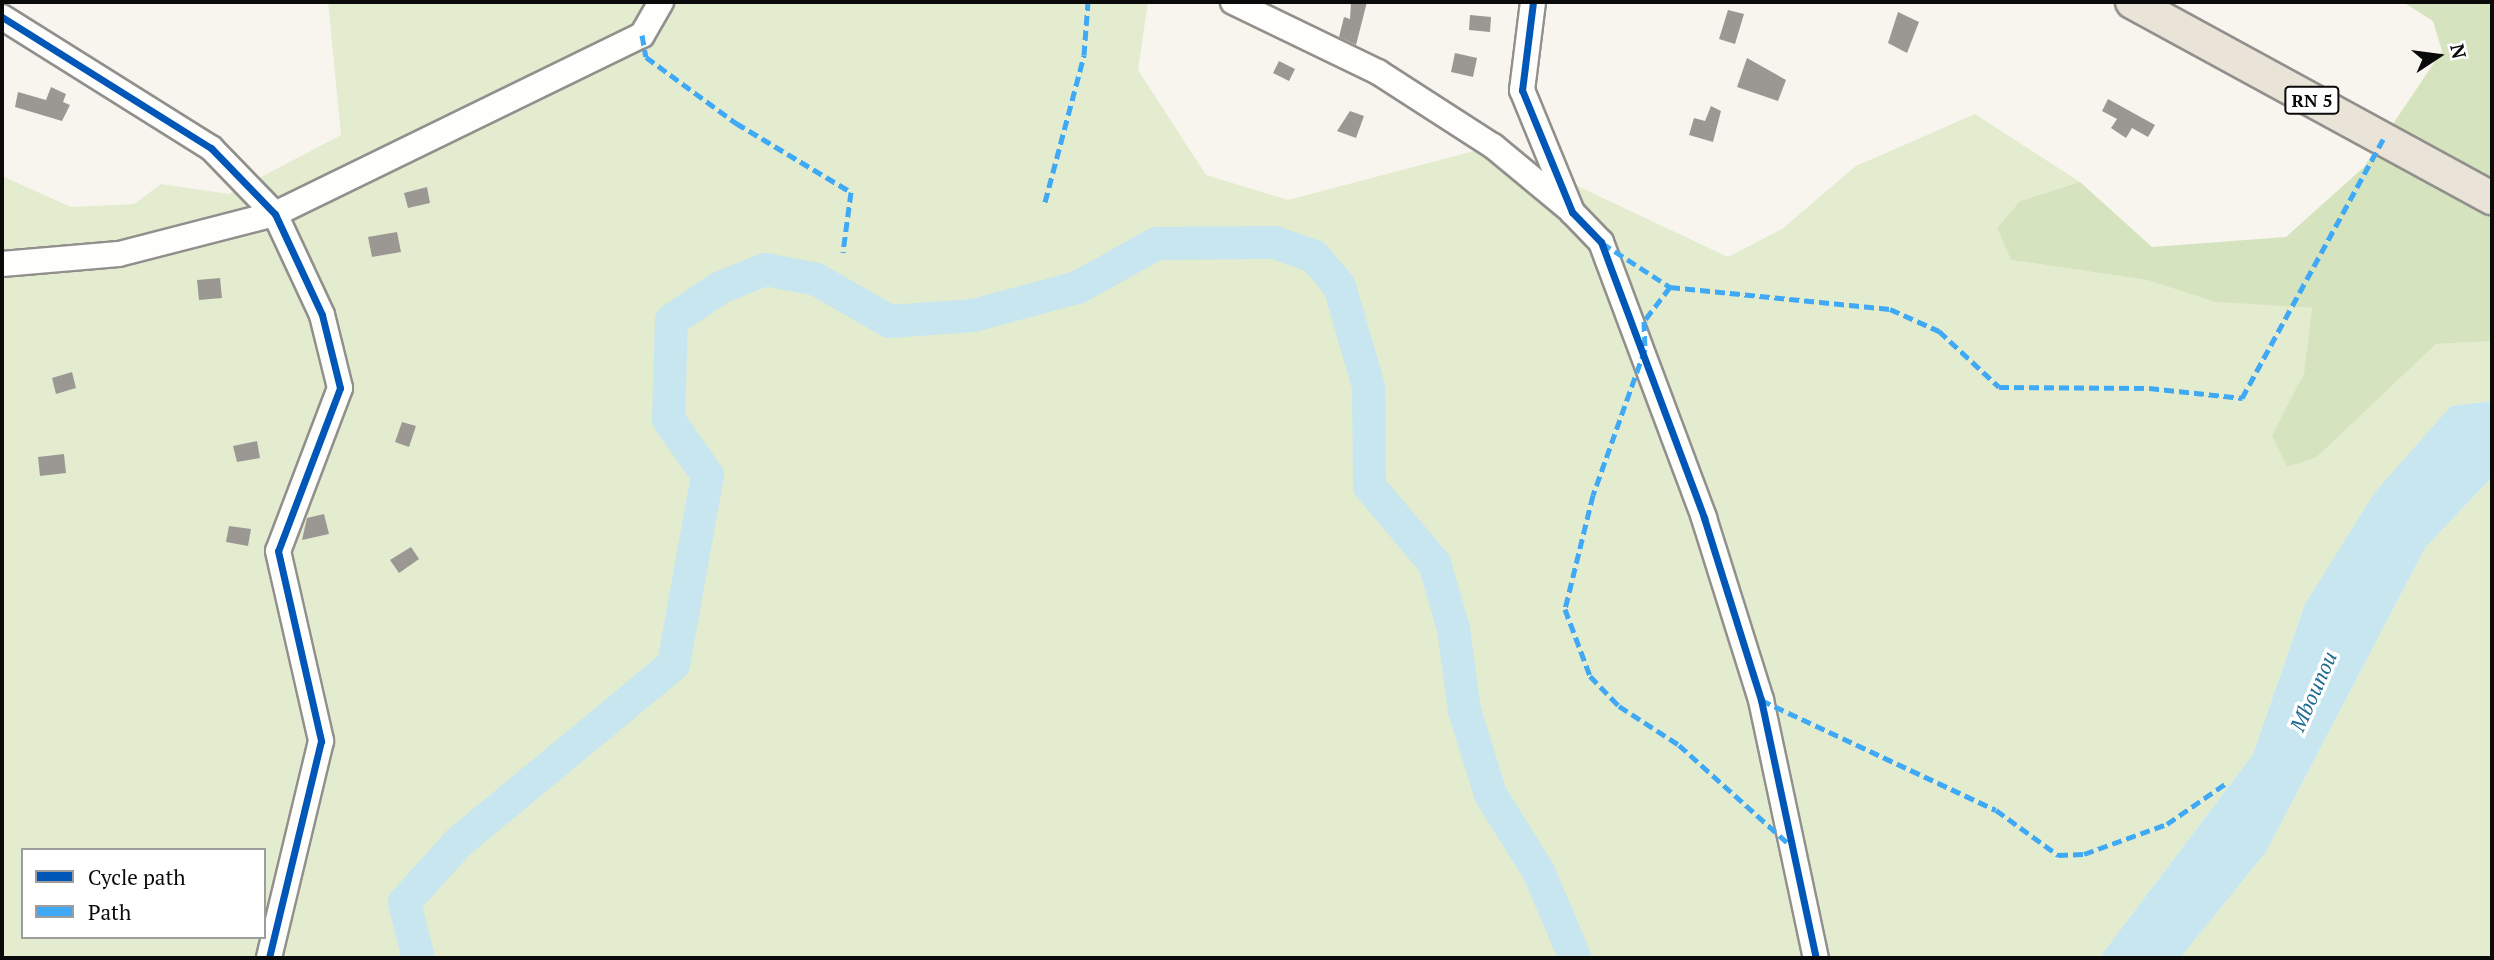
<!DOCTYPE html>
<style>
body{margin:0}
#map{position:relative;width:2494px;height:960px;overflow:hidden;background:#f8f5ee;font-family:"PT Serif",serif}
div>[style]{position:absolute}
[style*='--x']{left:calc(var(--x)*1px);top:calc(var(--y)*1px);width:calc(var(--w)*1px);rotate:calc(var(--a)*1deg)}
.green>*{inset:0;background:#e4eccf}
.forest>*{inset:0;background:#d5e3be}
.water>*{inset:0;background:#c7e6f0}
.river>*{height:33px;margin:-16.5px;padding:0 16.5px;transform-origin:16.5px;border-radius:16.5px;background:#c7e6f0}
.building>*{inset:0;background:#9b9894}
.roads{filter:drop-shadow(2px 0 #91908d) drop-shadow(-2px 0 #91908d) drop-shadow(0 2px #91908d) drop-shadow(0 -2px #91908d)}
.minor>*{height:24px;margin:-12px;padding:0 12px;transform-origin:12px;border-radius:12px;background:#fefefc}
.major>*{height:32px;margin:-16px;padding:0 16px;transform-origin:16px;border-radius:16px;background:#eae3d8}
.quiet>*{height:5px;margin-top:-2.5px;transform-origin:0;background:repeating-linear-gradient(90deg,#3fa9f5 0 10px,transparent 0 15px)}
.cycleway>*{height:7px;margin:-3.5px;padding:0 3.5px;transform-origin:3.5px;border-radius:3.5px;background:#0057b8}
span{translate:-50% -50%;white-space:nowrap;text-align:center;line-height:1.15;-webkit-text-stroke:7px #fff;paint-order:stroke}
.shield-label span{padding:2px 5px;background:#fff;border:2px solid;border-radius:5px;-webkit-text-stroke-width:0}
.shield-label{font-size:18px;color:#0a0a0a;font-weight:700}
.water-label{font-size:21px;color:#1e6a91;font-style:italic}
.frame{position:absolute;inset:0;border:4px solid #0a0a0a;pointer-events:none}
.legend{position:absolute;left:21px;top:848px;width:245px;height:91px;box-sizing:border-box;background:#fff;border:2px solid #9d9d9d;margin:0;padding:9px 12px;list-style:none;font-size:21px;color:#0a0a0a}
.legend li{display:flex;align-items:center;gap:14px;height:35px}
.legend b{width:35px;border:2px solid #9d9d9d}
.north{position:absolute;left:2403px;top:21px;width:70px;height:70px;-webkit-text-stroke:5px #fff;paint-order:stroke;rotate:77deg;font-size:19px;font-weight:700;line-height:28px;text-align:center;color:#0a0a0a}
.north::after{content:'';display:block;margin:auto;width:24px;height:32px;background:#0a0a0a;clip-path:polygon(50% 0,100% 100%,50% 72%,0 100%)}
</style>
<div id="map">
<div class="green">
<i style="clip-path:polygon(evenodd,328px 2px,1148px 2px,1138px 70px,1206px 175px,1288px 200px,1493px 146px,1728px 257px,1782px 229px,1856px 166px,1975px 114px,2080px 182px,2020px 201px,1997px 228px,2011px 260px,2147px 280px,2215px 302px,2312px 308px,2304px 373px,2272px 435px,2317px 457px,2436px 344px,2492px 341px,2492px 401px,2451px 406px,2305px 604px,2253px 754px,2099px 958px,2px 958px,2px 176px,71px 207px,134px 204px,161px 184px,229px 194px,341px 135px,328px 2px,23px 850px,264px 850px,264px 937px,23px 937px,23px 850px)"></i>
<i style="clip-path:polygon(2492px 477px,2492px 958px,2180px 958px,2266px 852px,2425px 548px)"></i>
</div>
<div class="forest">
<i style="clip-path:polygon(2403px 2px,2492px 2px,2492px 341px,2436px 344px,2317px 457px,2287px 467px,2272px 435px,2304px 373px,2312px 308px,2215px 302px,2147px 280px,2011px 260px,1997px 228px,2020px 201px,2080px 182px,2152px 247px,2286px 237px,2364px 167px,2442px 51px,2433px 21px)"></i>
</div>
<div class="water">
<i style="clip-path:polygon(2492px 401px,2492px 477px,2425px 548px,2266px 852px,2180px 958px,2099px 958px,2253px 754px,2305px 604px,2375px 492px,2451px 406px)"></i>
</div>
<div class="river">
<i style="--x:418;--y:958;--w:58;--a:-104"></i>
<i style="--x:404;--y:902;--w:81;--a:-48"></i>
<i style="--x:458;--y:842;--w:279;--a:-39.6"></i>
<i style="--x:673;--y:664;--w:192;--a:-79.8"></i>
<i style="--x:707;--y:475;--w:68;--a:-124.9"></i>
<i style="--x:668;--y:419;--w:99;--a:-88.3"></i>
<i style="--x:671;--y:320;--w:59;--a:-34"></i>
<i style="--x:720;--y:287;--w:48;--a:-21.8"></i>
<i style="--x:765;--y:269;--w:52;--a:11.1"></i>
<i style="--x:816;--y:279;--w:84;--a:29.9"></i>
<i style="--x:889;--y:321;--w:84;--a:-4.1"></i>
<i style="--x:973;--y:315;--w:108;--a:-15.1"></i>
<i style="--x:1077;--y:287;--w:90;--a:-29.1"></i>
<i style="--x:1156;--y:243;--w:118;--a:-0.5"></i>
<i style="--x:1274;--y:242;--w:42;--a:19.3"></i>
<i style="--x:1314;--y:256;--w:39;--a:50"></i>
<i style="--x:1339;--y:286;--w:104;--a:73.8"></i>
<i style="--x:1368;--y:386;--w:100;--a:89.4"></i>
<i style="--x:1369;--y:486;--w:101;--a:49.8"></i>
<i style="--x:1434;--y:563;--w:68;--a:73.7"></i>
<i style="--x:1453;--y:628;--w:83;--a:82.4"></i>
<i style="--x:1464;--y:710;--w:88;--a:72.8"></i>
<i style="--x:1490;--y:794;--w:91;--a:58.1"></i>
<i style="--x:1538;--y:871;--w:95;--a:67"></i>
</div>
<div class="building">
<i style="clip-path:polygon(1351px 2px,1367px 2px,1356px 45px,1339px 37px,1344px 17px,1350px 19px)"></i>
<i style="clip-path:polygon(1728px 10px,1744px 14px,1735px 44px,1719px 39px)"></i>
<i style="clip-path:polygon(1898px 12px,1919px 22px,1907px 53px,1888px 43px)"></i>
<i style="clip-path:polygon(1470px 15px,1491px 17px,1490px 32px,1469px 30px)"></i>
<i style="clip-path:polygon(1455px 53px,1477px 58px,1473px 77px,1451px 72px)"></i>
<i style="clip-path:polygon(1747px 58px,1786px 80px,1778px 101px,1737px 87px)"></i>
<i style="clip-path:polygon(1279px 61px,1295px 69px,1289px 81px,1273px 73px)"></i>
<i style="clip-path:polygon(51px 87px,66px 94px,63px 102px,70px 105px,62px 121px,15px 107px,18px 92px,46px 100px)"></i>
<i style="clip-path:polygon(2108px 99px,2155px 125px,2148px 137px,2132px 128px,2126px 138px,2111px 128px,2117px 119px,2102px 111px)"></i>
<i style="clip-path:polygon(1711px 106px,1721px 111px,1713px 142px,1689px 135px,1694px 118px,1705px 121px)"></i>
<i style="clip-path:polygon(1350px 111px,1364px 116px,1356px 138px,1337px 131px)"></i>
<i style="clip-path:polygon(427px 187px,430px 203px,408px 208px,404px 193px)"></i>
<i style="clip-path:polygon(397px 232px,401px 252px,372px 257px,368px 237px)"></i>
<i style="clip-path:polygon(220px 278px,222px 298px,199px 300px,197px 280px)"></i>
<i style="clip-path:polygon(72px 372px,76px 388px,56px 394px,52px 378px)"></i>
<i style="clip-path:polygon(402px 422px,416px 426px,409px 447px,395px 442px)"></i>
<i style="clip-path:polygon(257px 441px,260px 458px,237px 462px,233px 446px)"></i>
<i style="clip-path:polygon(64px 454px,66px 473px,40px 476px,38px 457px)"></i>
<i style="clip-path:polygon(324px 514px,329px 534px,302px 540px,307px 518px)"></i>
<i style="clip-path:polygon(229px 526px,251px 529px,248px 546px,226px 542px)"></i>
<i style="clip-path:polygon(411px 547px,419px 559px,399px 573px,390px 560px)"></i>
</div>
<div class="roads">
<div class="minor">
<i style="--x:1233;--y:2;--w:161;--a:25.8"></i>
<i style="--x:1378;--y:72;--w:137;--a:32.8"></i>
<i style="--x:1493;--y:146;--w:97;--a:39.6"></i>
<i style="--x:1533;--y:2;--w:89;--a:97.1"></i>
<i style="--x:1522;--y:90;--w:132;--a:67.7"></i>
<i style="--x:1572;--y:212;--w:42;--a:46"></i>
<i style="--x:1601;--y:242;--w:295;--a:69.5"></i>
<i style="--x:1704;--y:518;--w:191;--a:72.6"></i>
<i style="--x:1761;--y:700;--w:264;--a:78"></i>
<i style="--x:2;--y:17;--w:247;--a:32.1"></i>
<i style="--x:211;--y:148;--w:92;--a:45.9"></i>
<i style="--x:275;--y:214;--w:111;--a:65"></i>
<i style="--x:322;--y:315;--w:75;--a:76.1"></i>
<i style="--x:340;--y:388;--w:174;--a:110.8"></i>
<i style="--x:278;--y:551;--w:195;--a:77.2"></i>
<i style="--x:321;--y:741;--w:223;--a:103.5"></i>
<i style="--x:2;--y:264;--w:117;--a:-4.9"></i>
<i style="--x:119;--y:254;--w:161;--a:-14.4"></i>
<i style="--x:275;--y:214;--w:408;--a:-26"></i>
<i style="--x:642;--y:35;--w:38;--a:-60"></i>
</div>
<div class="major">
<i style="--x:2132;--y:2;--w:410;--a:28.6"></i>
</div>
</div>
<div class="quiet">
<i style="--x:642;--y:35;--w:22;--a:80"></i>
<i style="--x:646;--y:57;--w:112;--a:36.3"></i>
<i style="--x:736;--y:123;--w:134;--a:31"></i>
<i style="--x:851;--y:192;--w:61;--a:97.6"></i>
<i style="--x:1045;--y:202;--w:152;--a:-75.1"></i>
<i style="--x:1084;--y:55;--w:53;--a:-85.7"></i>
<i style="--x:1602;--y:243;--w:81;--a:32.9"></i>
<i style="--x:1670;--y:287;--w:221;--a:5.7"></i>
<i style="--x:1890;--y:309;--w:54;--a:24.2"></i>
<i style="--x:1939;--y:331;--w:82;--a:43"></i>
<i style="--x:1999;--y:387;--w:150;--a:0.4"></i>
<i style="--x:2149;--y:388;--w:94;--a:6.1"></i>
<i style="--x:2242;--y:398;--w:295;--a:-61.4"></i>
<i style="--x:1670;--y:287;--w:43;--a:127.4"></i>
<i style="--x:1644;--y:321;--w:28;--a:88"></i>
<i style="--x:1645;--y:349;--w:155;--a:109.6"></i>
<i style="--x:1593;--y:495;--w:117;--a:103.8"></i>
<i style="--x:1565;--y:609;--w:72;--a:69.5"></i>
<i style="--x:1590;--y:676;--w:42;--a:46"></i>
<i style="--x:1619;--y:706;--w:72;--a:33"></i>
<i style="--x:1679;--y:745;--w:148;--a:42"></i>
<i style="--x:1761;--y:700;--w:259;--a:25.1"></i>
<i style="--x:1996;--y:810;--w:77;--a:36"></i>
<i style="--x:2058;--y:855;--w:26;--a:-2"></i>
<i style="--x:2084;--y:854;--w:88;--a:-19.9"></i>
<i style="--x:2167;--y:824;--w:70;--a:-34.6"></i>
</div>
<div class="cycleway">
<i style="--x:1533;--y:2;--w:89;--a:97.1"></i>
<i style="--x:1522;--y:90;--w:132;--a:67.7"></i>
<i style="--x:1572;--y:212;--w:42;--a:46"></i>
<i style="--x:1601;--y:242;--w:295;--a:69.5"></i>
<i style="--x:1704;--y:518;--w:191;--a:72.6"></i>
<i style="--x:1761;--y:700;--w:264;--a:78"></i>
<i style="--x:2;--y:17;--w:247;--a:32.1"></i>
<i style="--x:211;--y:148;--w:92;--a:45.9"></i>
<i style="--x:275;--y:214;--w:111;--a:65"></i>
<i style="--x:322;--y:315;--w:75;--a:76.1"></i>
<i style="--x:340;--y:388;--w:174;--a:110.8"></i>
<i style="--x:278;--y:551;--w:195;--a:77.2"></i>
<i style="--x:321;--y:741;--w:223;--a:103.5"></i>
</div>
<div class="shield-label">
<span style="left:2312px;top:100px">RN 5</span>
</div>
<div class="water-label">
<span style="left:2313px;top:691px;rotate:-66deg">Mbounou</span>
</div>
<div class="frame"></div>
<ul class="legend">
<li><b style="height:9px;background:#0057b8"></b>Cycle path</li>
<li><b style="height:9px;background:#3fa9f5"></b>Path</li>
</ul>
<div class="north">N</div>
</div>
